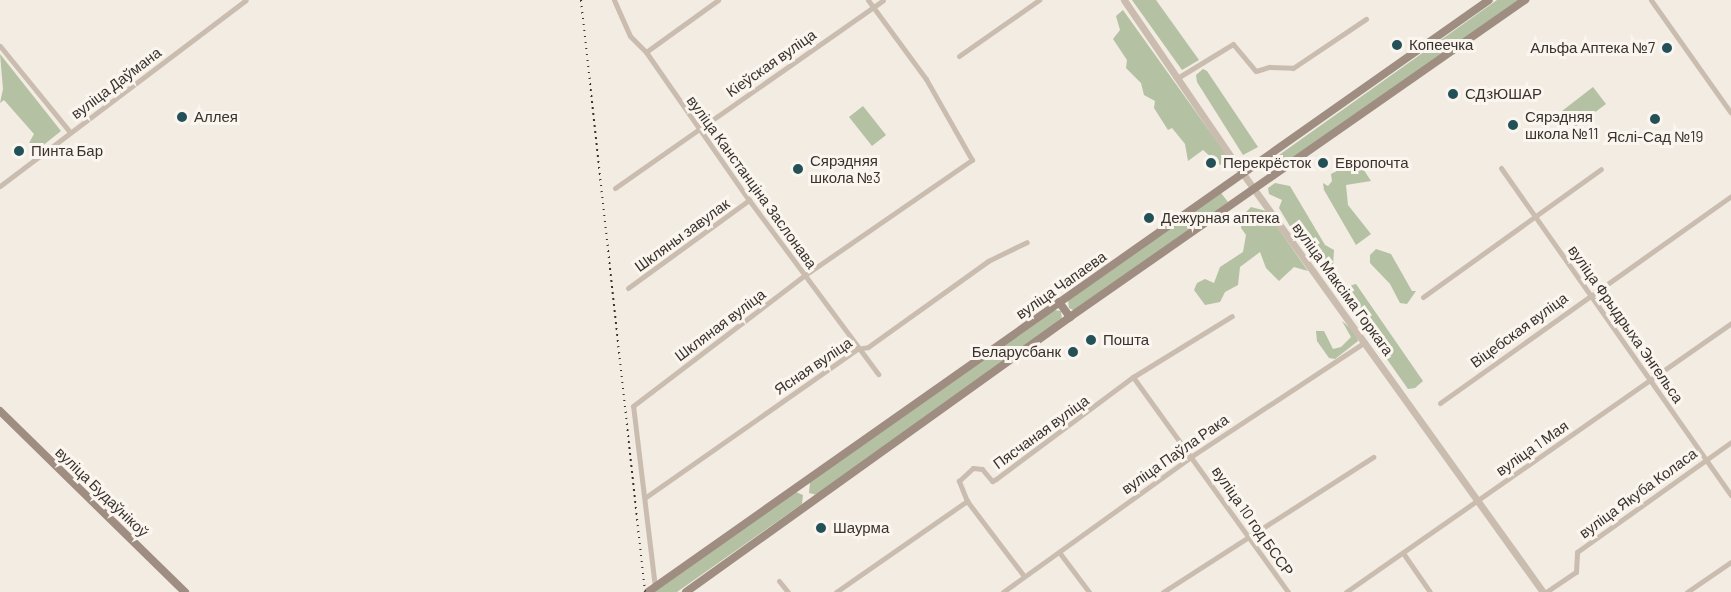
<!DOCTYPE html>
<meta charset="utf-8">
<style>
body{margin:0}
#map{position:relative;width:1731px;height:592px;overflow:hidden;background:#f2ece3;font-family:Barlow,sans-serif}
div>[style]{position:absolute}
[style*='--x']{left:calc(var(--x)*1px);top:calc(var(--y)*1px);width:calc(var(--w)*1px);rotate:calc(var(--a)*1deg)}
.green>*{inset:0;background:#b4c1a3}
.minor>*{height:5px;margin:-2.5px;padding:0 2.5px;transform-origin:2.5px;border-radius:2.5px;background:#cabdaf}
.tertiary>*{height:7px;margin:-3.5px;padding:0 3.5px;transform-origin:3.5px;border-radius:3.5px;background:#cabdaf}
.secondary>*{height:8px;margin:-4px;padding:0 4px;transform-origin:4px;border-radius:4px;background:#9e8d80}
.rail>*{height:2px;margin-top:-1px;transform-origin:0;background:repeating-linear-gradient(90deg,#3a322c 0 1.5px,transparent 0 6px)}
.dots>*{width:16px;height:16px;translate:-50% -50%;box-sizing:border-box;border:3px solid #faf6ef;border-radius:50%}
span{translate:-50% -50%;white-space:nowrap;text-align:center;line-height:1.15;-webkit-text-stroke:6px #faf6ef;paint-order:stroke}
.poi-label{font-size:15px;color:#3a322c}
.left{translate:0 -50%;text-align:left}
.right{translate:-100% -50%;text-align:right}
.street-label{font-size:15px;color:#3a322c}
</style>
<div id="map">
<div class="green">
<i style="clip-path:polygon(1132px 0,1156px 0,1199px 60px,1182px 70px)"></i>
<i style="clip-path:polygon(1497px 0,1521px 0,1280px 170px,1272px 160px)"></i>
<i style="clip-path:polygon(1123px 10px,1228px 157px,1220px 165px,1203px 150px,1188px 161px,1185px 144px,1172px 128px,1168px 130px,1154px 108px,1155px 101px,1144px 95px,1141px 83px,1126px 68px,1127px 60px,1113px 39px,1120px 30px,1116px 16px)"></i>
<i style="clip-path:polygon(0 54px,61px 131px,41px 147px,29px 143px,34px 134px,4px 100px,0 103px,3px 89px)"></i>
<i style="clip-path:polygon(1203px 69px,1207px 71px,1258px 147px,1243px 155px,1197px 82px,1196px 75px)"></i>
<i style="clip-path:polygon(1593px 87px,1606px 104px,1574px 128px,1562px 111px)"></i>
<i style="clip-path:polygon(863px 106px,886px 135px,872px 146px,849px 117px)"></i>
<i style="clip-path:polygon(1352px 163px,1362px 167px,1371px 181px,1346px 185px,1348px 205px,1371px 234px,1356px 245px,1324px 190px,1323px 183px,1328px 186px,1332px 181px,1331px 174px)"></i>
<i style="clip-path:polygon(1275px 183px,1290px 186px,1325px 245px,1334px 250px,1333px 266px,1317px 263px,1308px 248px,1300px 243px,1279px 208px,1282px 200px,1269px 194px,1268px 188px)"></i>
<i style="clip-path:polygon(1221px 193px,1228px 202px,1075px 311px,1069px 308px,1068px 300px)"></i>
<i style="clip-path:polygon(1251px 207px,1266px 211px,1308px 271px,1294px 267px,1279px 281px,1266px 268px,1260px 252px,1240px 267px,1238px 285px,1225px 292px,1220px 302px,1205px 305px,1194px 290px,1197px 283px,1205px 279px,1214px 283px,1220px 267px,1243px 252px,1246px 235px,1241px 228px,1242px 216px)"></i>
<i style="clip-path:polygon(1376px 249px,1391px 254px,1412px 291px,1416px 291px,1407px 304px,1400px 303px,1390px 284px,1370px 263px,1370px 255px)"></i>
<i style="clip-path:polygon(1356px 284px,1423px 381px,1415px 388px,1408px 389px,1372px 338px,1372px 331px,1351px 308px,1345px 295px,1349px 286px)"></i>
<i style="clip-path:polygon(1054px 310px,1061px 311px,1062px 320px,817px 495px,809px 493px,810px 482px)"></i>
<i style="clip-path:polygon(1342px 321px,1356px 333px,1358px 341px,1335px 359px,1329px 358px,1317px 341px,1316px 331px,1324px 331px,1333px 349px,1341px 347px,1351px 337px)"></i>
<i style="clip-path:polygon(796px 492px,803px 495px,802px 504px,677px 592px,654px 592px)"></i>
</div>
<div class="minor">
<i style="--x:614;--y:0;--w:39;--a:66"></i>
<i style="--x:630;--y:36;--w:23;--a:45"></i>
<i style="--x:646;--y:52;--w:180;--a:55.2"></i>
<i style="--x:749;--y:200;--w:217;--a:53.4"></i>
<i style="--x:1651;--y:0;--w:138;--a:54.7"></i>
<i style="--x:0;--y:46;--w:111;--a:50.9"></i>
<i style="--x:646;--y:52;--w:89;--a:-35.8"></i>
<i style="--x:959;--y:56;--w:98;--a:-35"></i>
<i style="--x:1179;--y:77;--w:63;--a:-31.4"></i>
<i style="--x:1233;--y:44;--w:35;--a:50"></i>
<i style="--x:1256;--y:71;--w:14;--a:-17"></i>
<i style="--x:1269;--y:67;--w:24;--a:2"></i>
<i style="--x:1293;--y:68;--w:88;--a:-33.9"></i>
<i style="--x:1501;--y:168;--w:400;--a:54.9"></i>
<i style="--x:0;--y:186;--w:308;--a:-37.1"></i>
<i style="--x:615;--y:188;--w:327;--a:-35"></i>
<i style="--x:628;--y:288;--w:150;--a:-36"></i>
<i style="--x:1423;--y:297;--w:219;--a:-35.7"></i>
<i style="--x:1133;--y:377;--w:265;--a:54.2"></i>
<i style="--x:1440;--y:403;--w:357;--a:-35.4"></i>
<i style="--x:646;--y:497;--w:258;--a:-35"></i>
<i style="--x:857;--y:349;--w:11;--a:-10"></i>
<i style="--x:868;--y:347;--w:148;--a:-35.6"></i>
<i style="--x:988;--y:261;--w:43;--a:-26"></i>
<i style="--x:967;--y:501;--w:94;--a:52.8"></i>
<i style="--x:1059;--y:552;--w:50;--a:53.1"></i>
<i style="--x:1403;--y:553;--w:47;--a:55.3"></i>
<i style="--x:779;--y:581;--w:14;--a:51"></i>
<i style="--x:655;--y:587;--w:182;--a:-96.9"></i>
<i style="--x:633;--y:406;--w:216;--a:-37.3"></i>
<i style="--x:805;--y:275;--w:203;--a:-34.6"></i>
<i style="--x:972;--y:160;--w:93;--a:-119.6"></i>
<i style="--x:926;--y:79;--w:98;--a:-126.3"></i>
<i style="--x:836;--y:592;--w:160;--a:-34.8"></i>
<i style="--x:967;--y:501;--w:22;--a:-112"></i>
<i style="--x:959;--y:481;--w:19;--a:-43"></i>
<i style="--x:973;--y:468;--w:9;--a:6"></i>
<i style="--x:982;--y:469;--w:16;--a:50"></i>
<i style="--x:992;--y:481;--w:4;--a:-27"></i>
<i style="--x:996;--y:479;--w:171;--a:-36.7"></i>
<i style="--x:1133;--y:377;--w:116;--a:-31.6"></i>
<i style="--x:1003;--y:592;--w:233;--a:-35.7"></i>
<i style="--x:1192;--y:456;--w:207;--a:-33.4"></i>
<i style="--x:1163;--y:592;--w:250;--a:-32.7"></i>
<i style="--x:1346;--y:592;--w:470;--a:-34.9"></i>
<i style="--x:1546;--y:592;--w:36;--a:-34"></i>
<i style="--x:1576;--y:572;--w:20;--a:-87"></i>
<i style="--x:1577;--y:552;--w:189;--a:-35.5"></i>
<i style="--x:1687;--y:592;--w:53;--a:-34.3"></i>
</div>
<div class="tertiary">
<i style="--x:1124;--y:0;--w:199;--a:55.7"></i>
<i style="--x:1236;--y:164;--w:527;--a:54.35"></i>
</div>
<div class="secondary">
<i style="--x:1059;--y:302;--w:19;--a:54"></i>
<i style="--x:0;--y:411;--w:259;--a:44.4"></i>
<i style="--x:648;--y:592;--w:1028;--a:-35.14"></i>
<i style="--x:686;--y:592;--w:472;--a:-35.6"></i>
<i style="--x:1070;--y:317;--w:555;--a:-34.87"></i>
</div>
<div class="rail">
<i style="--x:581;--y:0;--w:595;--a:83.83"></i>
</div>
<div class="dots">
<i style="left:1397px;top:45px;background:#245158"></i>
<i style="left:1667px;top:48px;background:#245158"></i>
<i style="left:1453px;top:94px;background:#245158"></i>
<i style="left:182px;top:117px;background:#245158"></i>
<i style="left:1655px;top:119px;background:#245158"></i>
<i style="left:1513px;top:125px;background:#245158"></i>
<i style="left:19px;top:151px;background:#245158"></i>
<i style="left:1211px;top:163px;background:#245158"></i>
<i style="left:1323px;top:163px;background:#245158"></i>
<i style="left:798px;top:169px;background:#245158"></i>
<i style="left:1149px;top:218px;background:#245158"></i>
<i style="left:1091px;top:340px;background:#245158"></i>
<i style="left:1073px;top:352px;background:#245158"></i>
<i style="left:821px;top:528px;background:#245158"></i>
</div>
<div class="poi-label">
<span class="left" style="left:1409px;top:45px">Копеечка</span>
<span class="right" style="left:1655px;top:48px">Альфа Аптека №7</span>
<span class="left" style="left:1465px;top:94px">СДзЮШАР</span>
<span class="left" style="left:1525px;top:125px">Сярэдняя<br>школа №11</span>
<span class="left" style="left:194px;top:117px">Аллея</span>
<span style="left:1655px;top:137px">Яслі-Сад №19</span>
<span class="left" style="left:31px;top:151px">Пинта Бар</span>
<span class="left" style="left:810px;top:169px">Сярэдняя<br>школа №3</span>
<span class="left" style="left:1223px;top:163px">Перекрёсток</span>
<span class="left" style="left:1335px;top:163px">Европочта</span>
<span class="left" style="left:1161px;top:218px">Дежурная аптека</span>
<span class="left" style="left:1103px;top:340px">Пошта</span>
<span class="right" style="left:1061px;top:352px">Беларусбанк</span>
<span class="left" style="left:833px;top:528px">Шаурма</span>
</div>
<div class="street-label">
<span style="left:771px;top:63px;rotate:-35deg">Кіеўская вуліца</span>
<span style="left:116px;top:83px;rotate:-37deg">вуліца Даўмана</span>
<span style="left:752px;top:182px;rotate:54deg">вуліца Канстанціна Заслонава</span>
<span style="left:682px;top:235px;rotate:-36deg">Шкляны завулак</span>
<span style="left:1061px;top:285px;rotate:-35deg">вуліца Чапаева</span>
<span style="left:1343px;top:289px;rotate:54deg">вуліца Максіма Горкага</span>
<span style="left:1626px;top:324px;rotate:55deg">вуліца Фрыдрыха Энгельса</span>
<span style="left:720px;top:325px;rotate:-37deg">Шкляная вуліца</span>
<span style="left:1519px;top:330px;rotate:-36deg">Віцебская вуліца</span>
<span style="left:813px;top:366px;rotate:-34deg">Ясная вуліца</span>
<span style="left:1041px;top:432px;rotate:-36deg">Пясчаная вуліца</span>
<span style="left:1532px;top:448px;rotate:-35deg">вуліца 1 Мая</span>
<span style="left:1175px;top:454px;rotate:-35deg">вуліца Паўла Рака</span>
<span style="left:102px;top:492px;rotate:44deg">вуліца Будаўнікоў</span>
<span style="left:1638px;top:493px;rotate:-36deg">вуліца Якуба Коласа</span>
<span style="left:1253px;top:521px;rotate:55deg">вуліца 10 год БССР</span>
</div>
</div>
